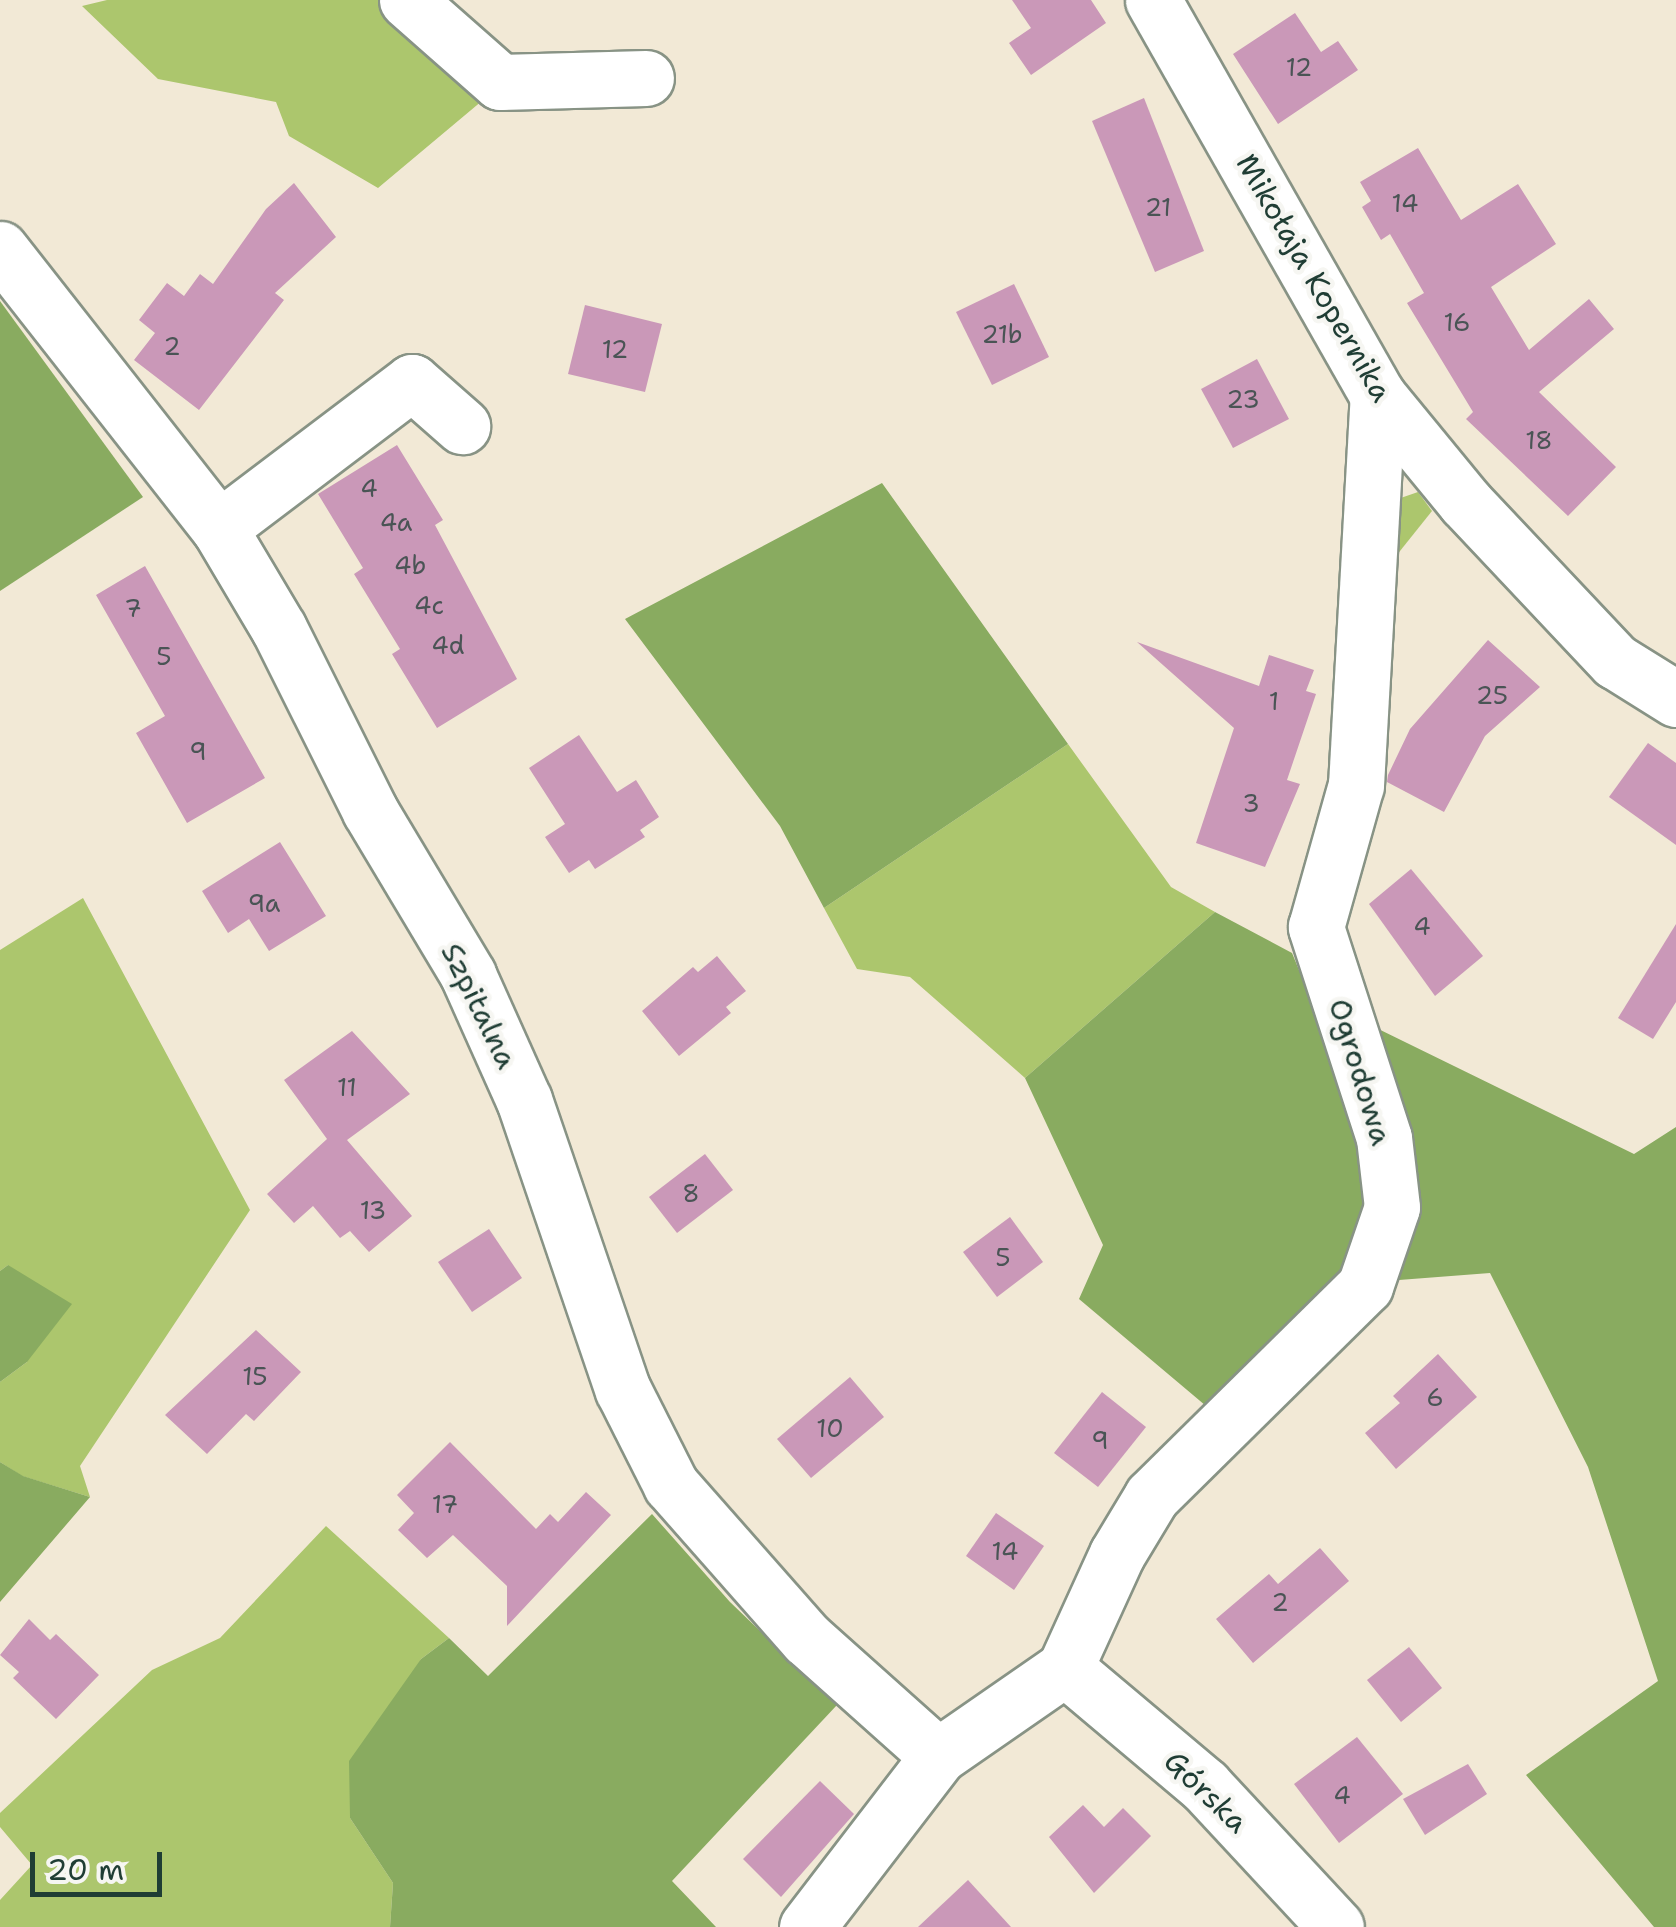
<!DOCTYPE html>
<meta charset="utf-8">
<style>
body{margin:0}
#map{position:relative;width:1676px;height:1927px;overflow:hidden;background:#f2e9d6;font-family:"Shantell Sans",sans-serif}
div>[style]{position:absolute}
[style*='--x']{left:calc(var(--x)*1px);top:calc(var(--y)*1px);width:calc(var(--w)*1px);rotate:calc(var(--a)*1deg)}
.green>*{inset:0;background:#acc66d}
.forest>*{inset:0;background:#89ab60}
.building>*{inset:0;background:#ca98b8}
.roads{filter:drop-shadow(2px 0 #889385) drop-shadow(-2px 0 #889385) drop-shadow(0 2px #889385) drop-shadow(0 -2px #889385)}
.minor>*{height:55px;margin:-27.5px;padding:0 27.5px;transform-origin:27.5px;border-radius:27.5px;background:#fff}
span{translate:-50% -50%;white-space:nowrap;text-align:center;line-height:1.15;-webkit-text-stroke:9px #f6f6f2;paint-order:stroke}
.number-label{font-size:25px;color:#4a5455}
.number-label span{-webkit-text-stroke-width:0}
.street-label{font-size:30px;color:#1f3d34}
.scale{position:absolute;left:30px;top:1852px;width:132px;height:45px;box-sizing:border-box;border:5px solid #1f3d34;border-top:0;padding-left:12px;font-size:30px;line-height:35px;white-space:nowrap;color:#1f3d34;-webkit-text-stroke:8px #f6f6f2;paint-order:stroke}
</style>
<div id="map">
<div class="green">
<i style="clip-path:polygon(107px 0,382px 0,489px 95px,378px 188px,289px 136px,276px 102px,158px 79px,82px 6px)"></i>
<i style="clip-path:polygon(1418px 492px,1432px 511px,1384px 571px,1392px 501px)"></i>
<i style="clip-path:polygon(1068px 744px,1171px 887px,1215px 912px,1025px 1078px,910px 977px,857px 969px,824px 908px)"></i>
<i style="clip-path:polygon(83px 898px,250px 1210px,80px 1466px,90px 1497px,22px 1476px,0 1462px,0 1382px,27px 1362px,8px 1265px,0 1271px,0 950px)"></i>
<i style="clip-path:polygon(326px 1526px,449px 1638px,421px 1659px,350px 1818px,393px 1883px,390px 1927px,0 1927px,0 1900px,32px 1865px,0 1827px,0 1813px,152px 1670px,220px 1638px)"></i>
</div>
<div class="forest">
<i style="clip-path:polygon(0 301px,143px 497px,0 591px)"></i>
<i style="clip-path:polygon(882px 483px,1068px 744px,824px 908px,780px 826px,625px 619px)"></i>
<i style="clip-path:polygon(1215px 912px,1292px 953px,1341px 1072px,1380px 1194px,1347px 1274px,1212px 1411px,1079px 1299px,1103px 1245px,1025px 1078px)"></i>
<i style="clip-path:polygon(1360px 1020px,1634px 1154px,1676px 1127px,1676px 1927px,1654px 1927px,1526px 1775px,1658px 1681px,1588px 1467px,1490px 1273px,1386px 1281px,1417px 1175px)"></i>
<i style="clip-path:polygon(8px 1265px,72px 1304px,27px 1362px,0 1382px,0 1271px)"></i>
<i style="clip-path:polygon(0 1462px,23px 1476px,90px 1497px,0 1602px)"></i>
<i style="clip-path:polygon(652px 1514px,730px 1602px,837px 1705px,672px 1881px,716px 1927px,390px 1927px,393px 1883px,350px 1818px,349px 1761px,421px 1659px,449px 1638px,488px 1676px)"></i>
</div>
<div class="building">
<i style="clip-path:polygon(1012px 0,1091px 0,1106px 23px,1031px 75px,1009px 43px,1031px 28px)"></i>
<i style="clip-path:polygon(1295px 13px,1321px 52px,1338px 41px,1358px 70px,1278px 124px,1233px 54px)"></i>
<i style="clip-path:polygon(1144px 98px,1204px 251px,1155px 272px,1092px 121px)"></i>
<i style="clip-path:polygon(1418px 148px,1461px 220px,1518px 184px,1556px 244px,1491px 287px,1529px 350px,1589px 299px,1614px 329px,1539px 392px,1616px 467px,1568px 516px,1466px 419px,1473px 412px,1407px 303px,1424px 293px,1390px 234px,1381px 240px,1362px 207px,1371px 201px,1360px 182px)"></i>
<i style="clip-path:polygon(294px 183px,336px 237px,275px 293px,284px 300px,199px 410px,134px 360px,155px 333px,139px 320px,167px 283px,184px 296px,200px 274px,213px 284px,266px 209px)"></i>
<i style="clip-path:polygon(1014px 284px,1049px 357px,992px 385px,956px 312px)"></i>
<i style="clip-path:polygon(585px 305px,662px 324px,645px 392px,568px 374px)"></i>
<i style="clip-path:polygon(1257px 359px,1289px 419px,1233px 448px,1201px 389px)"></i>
<i style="clip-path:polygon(397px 445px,443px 520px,435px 525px,517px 679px,437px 728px,392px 654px,400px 649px,354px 574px,363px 568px,318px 494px)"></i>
<i style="clip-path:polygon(145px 566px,265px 778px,187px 823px,136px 733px,165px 716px,96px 595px)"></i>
<i style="clip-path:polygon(1488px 640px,1540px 687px,1485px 736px,1444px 812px,1387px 782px,1388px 775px,1410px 729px)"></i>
<i style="clip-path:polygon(1137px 642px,1259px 686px,1269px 655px,1314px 670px,1306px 691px,1316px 694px,1287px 780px,1300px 784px,1265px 867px,1196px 843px,1234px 728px)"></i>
<i style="clip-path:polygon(579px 735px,617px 792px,636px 780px,659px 817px,640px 830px,645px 837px,595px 869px,589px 860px,569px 873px,545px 837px,565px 824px,529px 768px)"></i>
<i style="clip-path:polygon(1648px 743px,1676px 763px,1676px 845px,1609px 797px)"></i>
<i style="clip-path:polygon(280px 842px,326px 916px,269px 951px,249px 919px,228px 933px,202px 891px)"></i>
<i style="clip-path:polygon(1411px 869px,1483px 956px,1435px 996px,1369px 904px)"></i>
<i style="clip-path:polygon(1676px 924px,1676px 1002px,1653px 1039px,1618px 1018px)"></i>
<i style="clip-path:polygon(717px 956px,746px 991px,726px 1007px,731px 1013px,679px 1056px,642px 1011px,693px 967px,698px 972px)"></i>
<i style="clip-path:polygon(352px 1031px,410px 1094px,347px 1140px,412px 1216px,369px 1252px,350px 1231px,340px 1238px,313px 1206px,294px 1223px,267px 1194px,327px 1139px,284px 1080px)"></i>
<i style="clip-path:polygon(705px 1154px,733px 1190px,677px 1233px,649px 1197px)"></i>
<i style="clip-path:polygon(1010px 1217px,1043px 1262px,997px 1297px,963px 1252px)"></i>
<i style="clip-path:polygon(489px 1229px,522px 1278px,472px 1312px,438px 1262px)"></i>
<i style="clip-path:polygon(256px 1330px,301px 1372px,254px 1421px,246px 1414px,207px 1454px,165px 1415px)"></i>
<i style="clip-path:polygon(1438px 1354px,1477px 1397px,1396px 1469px,1365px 1433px,1400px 1403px,1393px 1396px)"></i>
<i style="clip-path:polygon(850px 1377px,884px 1417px,811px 1478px,777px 1439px)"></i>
<i style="clip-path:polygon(1102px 1392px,1146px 1427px,1098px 1487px,1054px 1453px)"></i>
<i style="clip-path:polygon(450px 1442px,536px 1529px,550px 1514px,558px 1522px,586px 1492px,611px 1515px,507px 1626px,507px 1586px,453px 1535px,427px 1558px,398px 1530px,414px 1513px,397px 1495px)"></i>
<i style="clip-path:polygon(996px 1513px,1044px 1546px,1014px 1590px,966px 1556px)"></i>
<i style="clip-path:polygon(1320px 1548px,1349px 1581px,1253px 1663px,1216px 1619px,1269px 1574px,1278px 1584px)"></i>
<i style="clip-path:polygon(29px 1619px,50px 1640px,56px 1634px,99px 1675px,56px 1719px,13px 1678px,19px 1672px,0 1655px)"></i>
<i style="clip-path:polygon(1409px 1647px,1442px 1688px,1401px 1722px,1367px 1680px)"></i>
<i style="clip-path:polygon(1357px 1737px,1403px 1794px,1339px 1843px,1294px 1784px)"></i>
<i style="clip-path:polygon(1468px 1764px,1487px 1794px,1425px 1835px,1403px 1799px)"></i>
<i style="clip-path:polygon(820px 1781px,854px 1814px,781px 1897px,743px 1859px)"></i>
<i style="clip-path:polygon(1083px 1805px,1104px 1827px,1123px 1808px,1151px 1836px,1094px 1893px,1049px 1837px)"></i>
<i style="clip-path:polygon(968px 1880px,1011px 1927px,918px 1927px)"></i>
</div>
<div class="roads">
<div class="minor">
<i style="--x:407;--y:0;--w:124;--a:41.4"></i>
<i style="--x:500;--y:82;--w:146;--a:-1.6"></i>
<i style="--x:1153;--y:0;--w:455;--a:60.4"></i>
<i style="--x:1378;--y:396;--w:137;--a:50.6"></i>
<i style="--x:1465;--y:502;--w:219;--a:46.7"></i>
<i style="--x:1615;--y:661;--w:72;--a:31.9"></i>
<i style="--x:0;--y:249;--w:355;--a:51.9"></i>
<i style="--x:219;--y:528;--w:117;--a:59.3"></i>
<i style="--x:279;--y:629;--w:203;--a:63.4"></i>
<i style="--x:370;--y:811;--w:191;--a:59.1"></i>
<i style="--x:468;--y:975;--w:137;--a:65.9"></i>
<i style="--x:524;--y:1100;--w:306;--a:71.2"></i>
<i style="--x:623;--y:1390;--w:106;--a:63.2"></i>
<i style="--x:671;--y:1485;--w:205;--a:48.6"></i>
<i style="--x:807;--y:1639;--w:176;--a:41.8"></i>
<i style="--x:219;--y:528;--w:242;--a:-37.1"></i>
<i style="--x:412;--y:382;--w:67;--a:41.3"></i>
<i style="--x:1065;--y:1668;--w:183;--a:40.1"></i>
<i style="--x:1205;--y:1786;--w:192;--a:47.1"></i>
<i style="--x:807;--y:1927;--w:215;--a:-52.5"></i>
<i style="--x:938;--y:1756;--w:155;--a:-34.7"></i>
<i style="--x:1065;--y:1668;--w:125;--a:-65.5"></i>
<i style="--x:1117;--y:1554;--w:68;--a:-58.9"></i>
<i style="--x:1152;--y:1496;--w:299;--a:-44.6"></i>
<i style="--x:1365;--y:1286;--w:83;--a:-71.1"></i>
<i style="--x:1392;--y:1207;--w:69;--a:-96.6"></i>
<i style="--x:1384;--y:1138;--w:222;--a:-107.9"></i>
<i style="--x:1316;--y:927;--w:148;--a:-74.3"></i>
<i style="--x:1356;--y:785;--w:390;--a:-86.8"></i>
</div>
</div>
<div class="number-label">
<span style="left:1299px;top:67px">12</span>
<span style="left:1405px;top:203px">14</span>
<span style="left:1158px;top:207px">21</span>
<span style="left:1457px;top:322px">16</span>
<span style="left:1002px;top:334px">21b</span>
<span style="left:172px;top:346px">2</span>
<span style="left:615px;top:349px">12</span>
<span style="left:1243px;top:399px">23</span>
<span style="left:1539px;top:440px">18</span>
<span style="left:369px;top:488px">4</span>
<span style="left:396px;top:522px">4a</span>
<span style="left:410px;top:565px">4b</span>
<span style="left:429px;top:605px">4c</span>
<span style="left:133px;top:608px">7</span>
<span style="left:448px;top:645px">4d</span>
<span style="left:164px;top:656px">5</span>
<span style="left:1492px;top:695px">25</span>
<span style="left:1274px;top:701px">1</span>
<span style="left:198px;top:751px">9</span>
<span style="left:1251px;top:803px">3</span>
<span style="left:264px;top:903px">9a</span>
<span style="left:1422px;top:926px">4</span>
<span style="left:347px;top:1087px">11</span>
<span style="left:691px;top:1193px">8</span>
<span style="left:373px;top:1210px">13</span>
<span style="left:1003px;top:1257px">5</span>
<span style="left:255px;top:1376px">15</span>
<span style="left:1435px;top:1397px">6</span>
<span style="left:830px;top:1428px">10</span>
<span style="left:1100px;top:1440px">9</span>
<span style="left:445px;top:1504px">17</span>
<span style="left:1005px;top:1551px">14</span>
<span style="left:1280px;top:1602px">2</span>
<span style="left:1342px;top:1795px">4</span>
</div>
<div class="street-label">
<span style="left:1314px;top:278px;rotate:60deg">Mikołaja Kopernika</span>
<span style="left:479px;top:1006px;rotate:64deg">Szpitalna</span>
<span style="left:1360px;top:1072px;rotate:73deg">Ogrodowa</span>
<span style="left:1206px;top:1792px;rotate:44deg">Górska</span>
</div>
<div class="scale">20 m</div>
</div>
